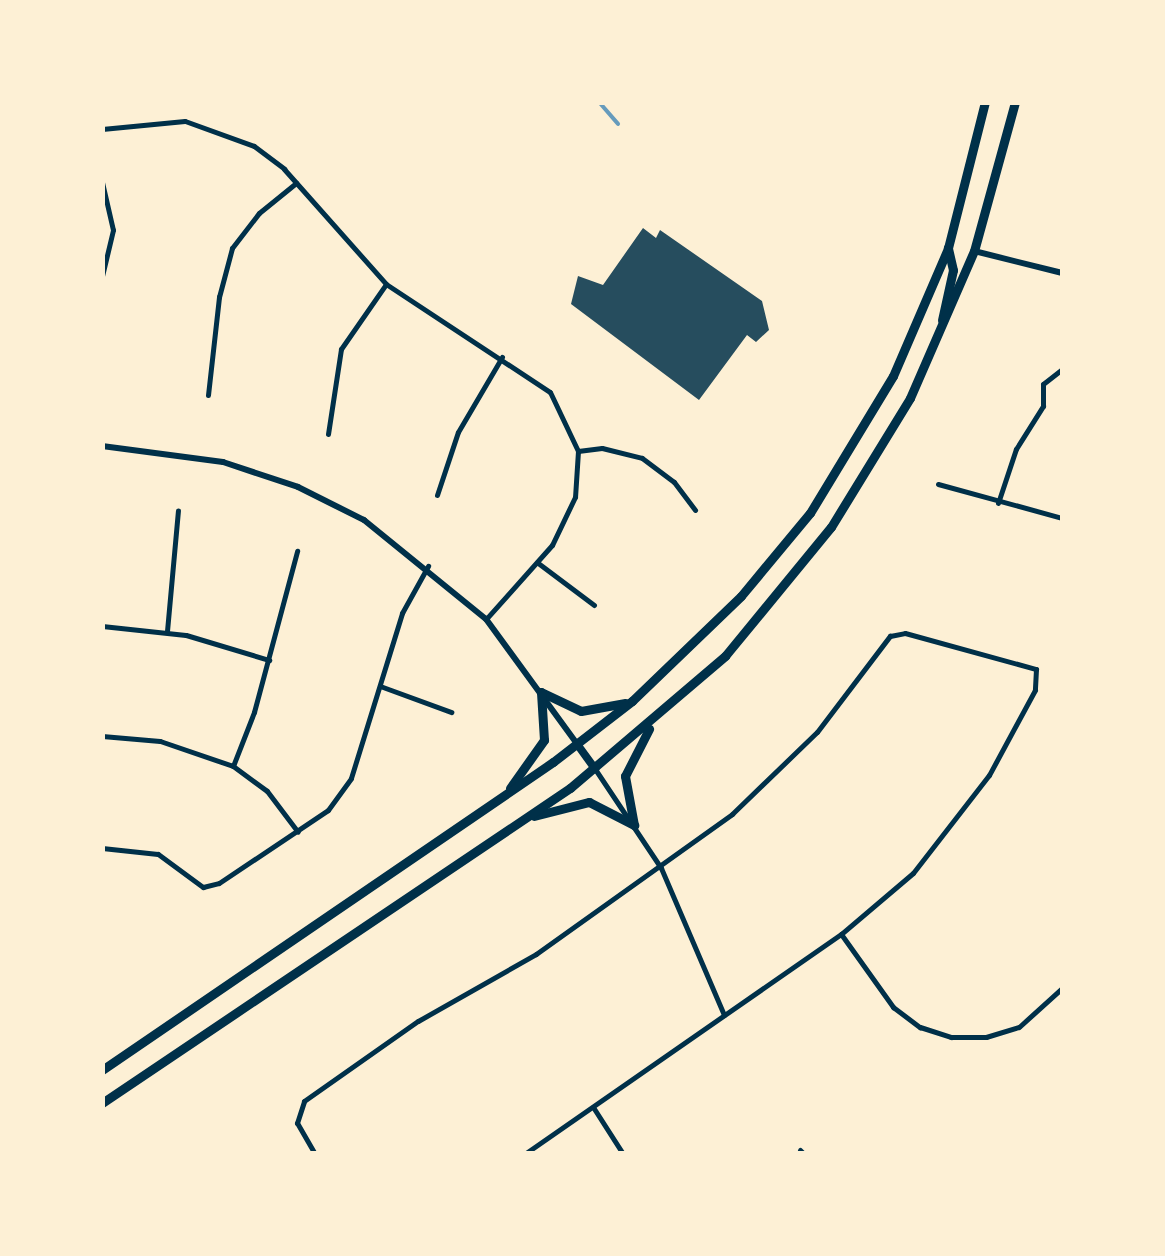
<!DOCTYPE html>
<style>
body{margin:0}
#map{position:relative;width:1165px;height:1256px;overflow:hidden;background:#fdf0d5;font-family:"DejaVu Sans",sans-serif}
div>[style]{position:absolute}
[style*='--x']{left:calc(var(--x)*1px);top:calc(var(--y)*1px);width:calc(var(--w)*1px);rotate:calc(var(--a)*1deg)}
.stream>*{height:4px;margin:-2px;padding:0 2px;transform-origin:2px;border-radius:2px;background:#669bbc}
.building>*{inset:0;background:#264d5e}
.minor>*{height:5px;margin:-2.5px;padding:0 2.5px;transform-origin:2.5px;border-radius:2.5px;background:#003049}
.tertiary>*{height:6px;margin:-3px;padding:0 3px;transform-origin:3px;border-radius:3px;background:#003049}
.secondary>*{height:8px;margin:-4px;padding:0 4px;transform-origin:4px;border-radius:4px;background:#003049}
.primary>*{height:9px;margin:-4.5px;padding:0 4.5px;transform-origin:4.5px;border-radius:4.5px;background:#003049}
span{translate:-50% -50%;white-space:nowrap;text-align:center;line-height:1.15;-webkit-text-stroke:10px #fdf0d5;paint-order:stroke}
.frame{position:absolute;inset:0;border:105px solid #fdf0d5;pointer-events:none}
</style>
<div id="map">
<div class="stream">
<i style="--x:599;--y:102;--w:29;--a:49"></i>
</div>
<div class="building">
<i style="clip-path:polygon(643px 228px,656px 238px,660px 230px,762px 301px,769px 330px,756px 342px,747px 335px,699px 400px,571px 304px,578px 276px,603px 285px)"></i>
</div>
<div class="minor">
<i style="--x:102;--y:129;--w:83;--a:-5.5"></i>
<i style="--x:185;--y:121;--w:73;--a:19.9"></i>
<i style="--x:254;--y:146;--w:38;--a:37"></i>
<i style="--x:284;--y:169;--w:154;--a:48.4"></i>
<i style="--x:386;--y:284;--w:196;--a:33.4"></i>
<i style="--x:550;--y:392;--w:65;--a:64.6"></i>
<i style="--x:578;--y:451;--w:46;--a:93.7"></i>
<i style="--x:575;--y:497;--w:53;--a:115.6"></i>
<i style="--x:552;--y:545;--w:99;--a:131.7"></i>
<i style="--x:102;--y:182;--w:49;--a:77.1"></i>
<i style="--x:113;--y:230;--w:47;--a:103.4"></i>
<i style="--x:208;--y:395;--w:99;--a:-83.6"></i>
<i style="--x:219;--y:297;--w:51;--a:-75.1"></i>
<i style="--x:232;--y:248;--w:44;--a:-52.4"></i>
<i style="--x:259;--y:213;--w:48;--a:-39"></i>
<i style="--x:328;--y:434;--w:86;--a:-81.3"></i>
<i style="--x:341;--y:349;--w:79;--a:-55.3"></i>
<i style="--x:578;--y:451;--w:24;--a:-7"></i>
<i style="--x:602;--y:448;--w:41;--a:14"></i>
<i style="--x:642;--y:458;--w:40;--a:37"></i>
<i style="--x:674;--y:482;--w:35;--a:53"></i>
<i style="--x:938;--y:484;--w:129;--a:15.3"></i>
<i style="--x:437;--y:495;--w:66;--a:-71.6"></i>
<i style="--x:458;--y:432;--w:87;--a:-59.6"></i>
<i style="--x:998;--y:503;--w:57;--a:-71.6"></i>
<i style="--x:1016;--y:449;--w:51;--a:-57.9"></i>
<i style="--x:1043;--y:406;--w:22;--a:-90"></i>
<i style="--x:1043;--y:384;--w:24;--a:-38"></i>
<i style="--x:538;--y:563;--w:70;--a:36.9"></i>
<i style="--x:102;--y:626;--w:84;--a:6.1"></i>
<i style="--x:186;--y:635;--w:87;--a:16.8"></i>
<i style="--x:167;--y:631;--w:121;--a:-84.8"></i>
<i style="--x:380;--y:686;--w:76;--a:20.1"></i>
<i style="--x:102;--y:736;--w:58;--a:4.9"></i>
<i style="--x:160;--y:741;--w:77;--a:18.9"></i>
<i style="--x:233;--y:766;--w:42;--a:36.3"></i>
<i style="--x:267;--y:791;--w:51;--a:52.9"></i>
<i style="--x:233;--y:766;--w:58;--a:-68.7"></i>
<i style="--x:254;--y:712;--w:167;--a:-75"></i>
<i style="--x:595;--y:769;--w:119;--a:56.3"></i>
<i style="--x:661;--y:868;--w:160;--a:66.8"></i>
<i style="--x:102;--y:848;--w:56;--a:6.1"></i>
<i style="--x:158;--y:854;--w:56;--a:36.3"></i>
<i style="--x:203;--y:887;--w:16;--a:-14"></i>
<i style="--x:219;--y:883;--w:131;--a:-33.8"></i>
<i style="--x:328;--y:810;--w:39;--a:-54"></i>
<i style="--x:351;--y:778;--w:173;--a:-72.8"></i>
<i style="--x:402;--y:613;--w:54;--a:-61"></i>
<i style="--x:841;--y:934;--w:90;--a:54.5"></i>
<i style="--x:893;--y:1007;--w:34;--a:37"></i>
<i style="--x:920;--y:1027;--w:33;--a:18"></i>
<i style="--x:951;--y:1037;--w:35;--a:0"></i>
<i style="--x:986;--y:1037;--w:34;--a:-17"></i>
<i style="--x:1019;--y:1027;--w:58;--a:-42.2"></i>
<i style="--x:593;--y:1107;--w:56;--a:57.4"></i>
<i style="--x:800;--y:1150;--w:6;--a:45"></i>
<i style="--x:315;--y:1154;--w:36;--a:-120"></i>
<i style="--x:297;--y:1123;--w:23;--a:-72"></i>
<i style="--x:304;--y:1101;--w:139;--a:-35.1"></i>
<i style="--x:418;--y:1021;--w:136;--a:-29.6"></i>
<i style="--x:536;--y:954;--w:241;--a:-35.5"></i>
<i style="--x:732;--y:814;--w:118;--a:-44"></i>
<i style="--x:817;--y:732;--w:121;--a:-52.8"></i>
<i style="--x:890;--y:636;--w:15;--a:-11"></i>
<i style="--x:905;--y:633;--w:136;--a:15.4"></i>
<i style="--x:1036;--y:669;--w:21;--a:93"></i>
<i style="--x:1035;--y:690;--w:97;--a:118.4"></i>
<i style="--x:989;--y:775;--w:124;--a:127.8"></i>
<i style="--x:913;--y:873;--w:94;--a:139.7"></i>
<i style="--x:841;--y:934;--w:385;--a:145.2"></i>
</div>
<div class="tertiary">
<i style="--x:974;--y:251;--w:91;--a:14"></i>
<i style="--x:102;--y:446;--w:122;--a:7.5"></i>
<i style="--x:223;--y:462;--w:79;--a:18.4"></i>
<i style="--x:298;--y:487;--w:74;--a:26.6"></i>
<i style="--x:364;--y:520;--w:157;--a:39.1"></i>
<i style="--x:486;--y:619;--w:155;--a:53.9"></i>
</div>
<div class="secondary">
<i style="--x:577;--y:744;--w:31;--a:54"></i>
</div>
<div class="primary">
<i style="--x:942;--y:320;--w:51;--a:-77.6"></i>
<i style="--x:953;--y:270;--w:23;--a:-103"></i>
<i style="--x:541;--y:692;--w:44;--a:25.4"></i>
<i style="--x:581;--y:711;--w:45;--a:-10.3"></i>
<i style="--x:510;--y:788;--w:59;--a:-54.7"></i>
<i style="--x:544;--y:740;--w:48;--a:-93.6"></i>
<i style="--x:534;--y:816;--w:57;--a:-14.3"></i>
<i style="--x:589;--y:802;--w:51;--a:27.1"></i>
<i style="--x:634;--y:825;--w:50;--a:-100.4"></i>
<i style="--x:625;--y:776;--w:53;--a:-62.9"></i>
<i style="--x:102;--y:1070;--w:546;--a:-34.33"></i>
<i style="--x:553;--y:762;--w:100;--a:-37.7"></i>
<i style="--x:632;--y:701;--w:151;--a:-43.9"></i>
<i style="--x:741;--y:596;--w:108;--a:-50.3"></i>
<i style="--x:810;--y:513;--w:160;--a:-58.8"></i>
<i style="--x:893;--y:376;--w:139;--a:-66.7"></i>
<i style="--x:948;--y:248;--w:151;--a:-75.8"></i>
<i style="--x:102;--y:1103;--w:564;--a:-33.94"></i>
<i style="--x:570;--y:788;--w:204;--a:-40.4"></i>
<i style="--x:725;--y:656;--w:167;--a:-50.6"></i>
<i style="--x:831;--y:527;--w:151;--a:-58.5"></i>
<i style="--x:910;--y:398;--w:160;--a:-66.5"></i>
<i style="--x:974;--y:251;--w:155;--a:-74.6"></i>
</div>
<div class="frame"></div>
</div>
